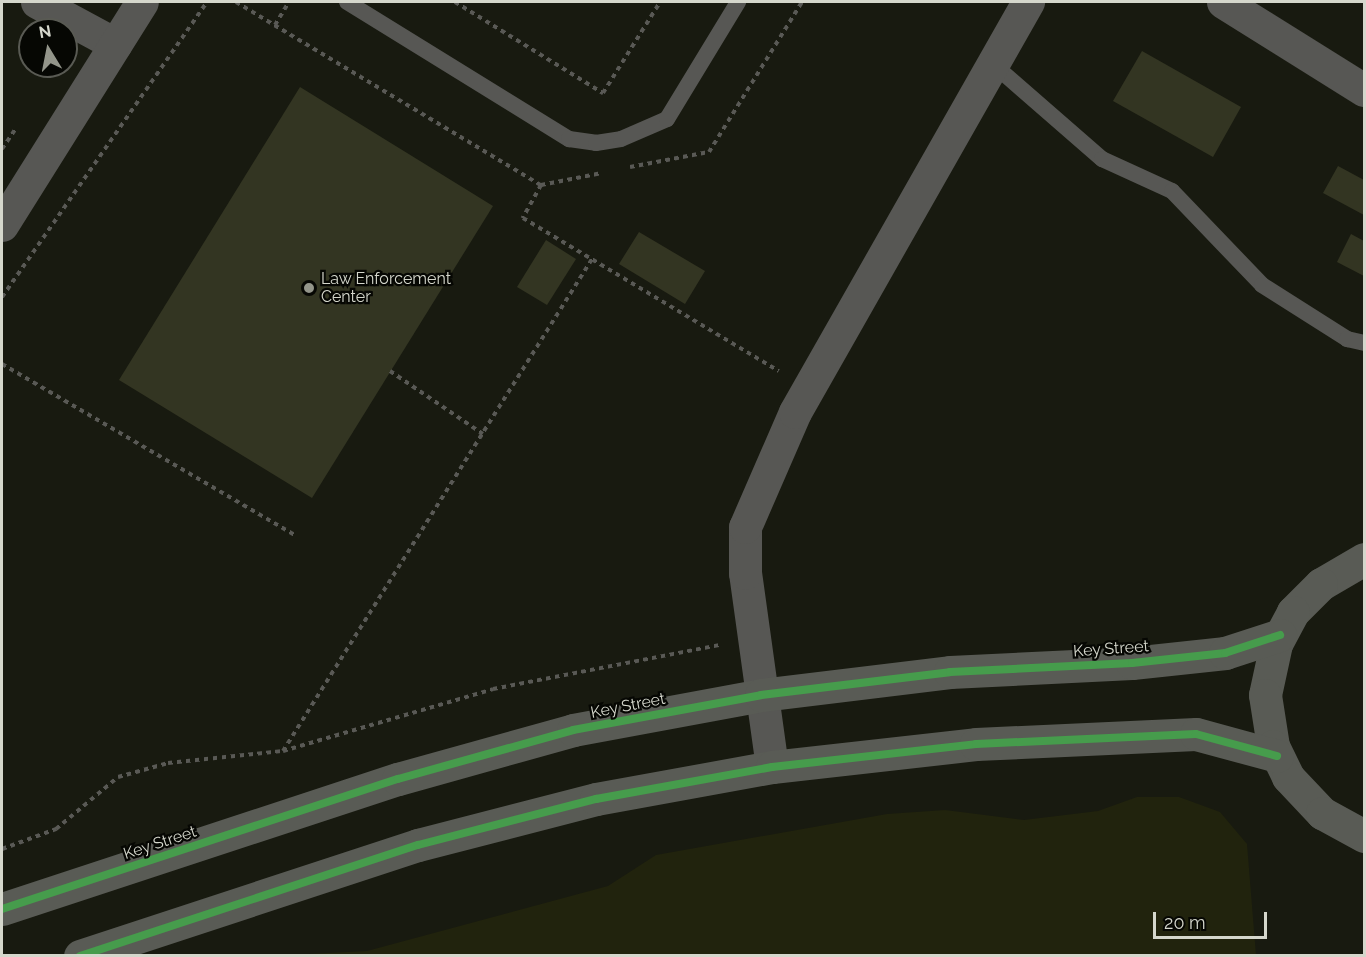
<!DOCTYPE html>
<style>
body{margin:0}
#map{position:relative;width:1366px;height:957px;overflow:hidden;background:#181a10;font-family:Raleway,sans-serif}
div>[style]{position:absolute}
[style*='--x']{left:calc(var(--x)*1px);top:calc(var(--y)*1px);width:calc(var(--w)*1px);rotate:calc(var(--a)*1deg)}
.built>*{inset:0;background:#21230d}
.building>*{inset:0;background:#333522}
.path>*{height:4px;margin-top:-2px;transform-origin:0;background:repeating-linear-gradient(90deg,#595955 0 4.5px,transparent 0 9px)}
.lane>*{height:16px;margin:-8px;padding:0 8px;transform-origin:8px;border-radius:8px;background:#575754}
.street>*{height:33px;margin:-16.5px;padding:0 16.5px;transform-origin:16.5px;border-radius:16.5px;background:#575754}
.secondary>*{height:33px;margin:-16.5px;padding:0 16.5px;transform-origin:16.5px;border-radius:16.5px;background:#595b55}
.cycleway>*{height:8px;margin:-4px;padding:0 4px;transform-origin:4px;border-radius:4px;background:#469c4c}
.dots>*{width:16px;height:16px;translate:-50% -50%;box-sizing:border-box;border:3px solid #060703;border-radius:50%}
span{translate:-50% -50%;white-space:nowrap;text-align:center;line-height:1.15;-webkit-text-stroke:4.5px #060703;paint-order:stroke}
.poi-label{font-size:16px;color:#d5d7cc}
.left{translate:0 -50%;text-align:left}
.street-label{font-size:16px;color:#d5d7cc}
.frame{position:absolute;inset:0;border:3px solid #d5d7cc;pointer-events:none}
.north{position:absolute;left:18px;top:18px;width:60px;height:60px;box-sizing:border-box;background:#060703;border:2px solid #595a53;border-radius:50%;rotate:350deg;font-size:16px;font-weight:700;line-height:24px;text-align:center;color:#d5d7cc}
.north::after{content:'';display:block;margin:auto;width:21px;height:27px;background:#93958a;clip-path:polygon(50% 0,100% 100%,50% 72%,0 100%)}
.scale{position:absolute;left:1153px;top:912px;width:114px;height:27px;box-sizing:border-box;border:3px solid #d5d7cc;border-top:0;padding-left:8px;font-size:18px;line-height:21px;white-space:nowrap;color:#d5d7cc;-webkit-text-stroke:4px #060703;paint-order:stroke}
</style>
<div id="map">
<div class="built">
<i style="clip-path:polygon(1137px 797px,1179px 797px,1220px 812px,1247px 844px,1256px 955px,289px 955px,367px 951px,608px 886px,656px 855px,887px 814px,945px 810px,1024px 820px,1098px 811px)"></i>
</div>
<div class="building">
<i style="clip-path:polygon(1142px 51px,1241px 107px,1213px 157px,1113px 101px)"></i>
<i style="clip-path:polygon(300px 87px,493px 206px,312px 498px,119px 380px)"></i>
<i style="clip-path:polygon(1338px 166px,1364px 180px,1364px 215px,1323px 193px)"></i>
<i style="clip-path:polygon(639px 232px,705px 271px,685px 304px,619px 264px)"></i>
<i style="clip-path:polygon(1351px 234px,1364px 241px,1364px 276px,1337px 262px)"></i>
<i style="clip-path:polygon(546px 240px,576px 259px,547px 305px,517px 287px)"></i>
</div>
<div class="path">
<i style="--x:236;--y:2;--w:356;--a:31"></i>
<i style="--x:541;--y:185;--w:62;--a:-11.1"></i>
<i style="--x:455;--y:2;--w:174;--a:31.6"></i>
<i style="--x:603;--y:93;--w:107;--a:-57.9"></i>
<i style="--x:275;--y:25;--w:27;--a:-59"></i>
<i style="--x:2;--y:149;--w:23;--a:-56"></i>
<i style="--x:630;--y:167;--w:80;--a:-10.8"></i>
<i style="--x:709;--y:152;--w:176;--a:-58.2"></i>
<i style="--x:541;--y:185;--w:38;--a:119"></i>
<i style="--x:523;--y:218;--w:298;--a:30.9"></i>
<i style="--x:2;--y:297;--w:359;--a:-55.2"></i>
<i style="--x:2;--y:364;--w:341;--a:30.3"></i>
<i style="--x:390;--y:371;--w:112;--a:34.1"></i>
<i style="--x:283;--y:751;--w:581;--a:-57.87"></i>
<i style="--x:2;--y:849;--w:58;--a:-20.3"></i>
<i style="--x:56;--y:829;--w:81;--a:-40"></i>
<i style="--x:118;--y:777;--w:52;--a:-15.6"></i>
<i style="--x:168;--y:763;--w:116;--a:-6"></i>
<i style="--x:283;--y:751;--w:219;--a:-16.4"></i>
<i style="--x:493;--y:689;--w:230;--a:-11"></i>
</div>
<div class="lane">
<i style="--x:347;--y:2;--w:261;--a:31.7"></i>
<i style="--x:569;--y:139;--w:27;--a:8"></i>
<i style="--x:596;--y:143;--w:25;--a:-9"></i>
<i style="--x:621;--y:139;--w:50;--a:-23.5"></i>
<i style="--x:667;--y:119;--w:137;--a:-58.7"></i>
<i style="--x:993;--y:64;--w:145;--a:41.1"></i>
<i style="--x:1102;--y:159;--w:77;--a:24.6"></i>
<i style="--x:1172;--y:191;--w:130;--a:46.2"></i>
<i style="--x:1262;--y:285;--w:101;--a:32.4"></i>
<i style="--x:1347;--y:339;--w:17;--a:13"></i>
</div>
<div class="street">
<i style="--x:37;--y:2;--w:89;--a:28.3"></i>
<i style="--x:1223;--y:2;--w:166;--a:32"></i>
<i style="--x:2;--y:225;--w:263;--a:-57.9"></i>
<i style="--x:772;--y:767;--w:196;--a:-97.9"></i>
<i style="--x:745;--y:573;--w:46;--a:-90"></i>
<i style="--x:745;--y:527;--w:125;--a:-66.5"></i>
<i style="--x:795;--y:412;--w:472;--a:-60.4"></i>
</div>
<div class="secondary">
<i style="--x:1364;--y:559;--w:50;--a:149.8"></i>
<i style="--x:1321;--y:584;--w:40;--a:135"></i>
<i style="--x:1293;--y:612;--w:36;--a:118"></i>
<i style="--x:1276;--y:644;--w:52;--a:102.2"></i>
<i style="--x:1265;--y:695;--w:52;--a:81.1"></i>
<i style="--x:1273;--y:746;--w:34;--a:64"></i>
<i style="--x:1288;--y:777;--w:50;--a:46.6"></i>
<i style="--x:1322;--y:813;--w:48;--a:28.7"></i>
<i style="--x:2;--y:909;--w:417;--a:-18.2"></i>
<i style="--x:398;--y:779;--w:182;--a:-15.6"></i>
<i style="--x:573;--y:730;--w:191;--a:-10.5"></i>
<i style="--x:761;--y:695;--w:190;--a:-6.9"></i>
<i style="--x:950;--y:672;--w:182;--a:-2.8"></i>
<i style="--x:1132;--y:663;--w:94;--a:-6.1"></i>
<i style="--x:1225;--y:653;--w:58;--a:-18.1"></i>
<i style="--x:80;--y:956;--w:356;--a:-18.2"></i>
<i style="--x:418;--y:845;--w:184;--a:-14.5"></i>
<i style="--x:596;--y:799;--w:179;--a:-10.3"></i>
<i style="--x:772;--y:767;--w:205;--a:-6.4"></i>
<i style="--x:976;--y:744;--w:220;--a:-2.6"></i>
<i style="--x:1196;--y:734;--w:84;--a:15.2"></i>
</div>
<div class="cycleway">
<i style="--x:2;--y:909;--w:417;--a:-18.2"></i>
<i style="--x:398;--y:779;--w:182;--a:-15.6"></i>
<i style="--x:573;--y:730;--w:191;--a:-10.5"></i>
<i style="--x:761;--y:695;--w:190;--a:-6.9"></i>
<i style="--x:950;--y:672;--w:182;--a:-2.8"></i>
<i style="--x:1132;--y:663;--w:94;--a:-6.1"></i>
<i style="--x:1225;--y:653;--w:58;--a:-18.1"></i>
<i style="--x:80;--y:956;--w:356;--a:-18.2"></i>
<i style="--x:418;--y:845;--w:184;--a:-14.5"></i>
<i style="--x:596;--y:799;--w:179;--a:-10.3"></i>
<i style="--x:772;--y:767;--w:205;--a:-6.4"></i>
<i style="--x:976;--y:744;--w:220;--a:-2.6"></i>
<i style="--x:1196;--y:734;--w:84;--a:15.2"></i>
</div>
<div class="dots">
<i style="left:309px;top:288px;background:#93958a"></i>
</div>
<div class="poi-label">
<span class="left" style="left:321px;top:288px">Law Enforcement<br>Center</span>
</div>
<div class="street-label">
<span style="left:1111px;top:649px;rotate:-4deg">Key Street</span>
<span style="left:628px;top:706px;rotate:-11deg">Key Street</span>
<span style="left:160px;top:843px;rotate:-18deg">Key Street</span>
</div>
<div class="frame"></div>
<div class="north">N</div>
<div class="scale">20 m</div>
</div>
